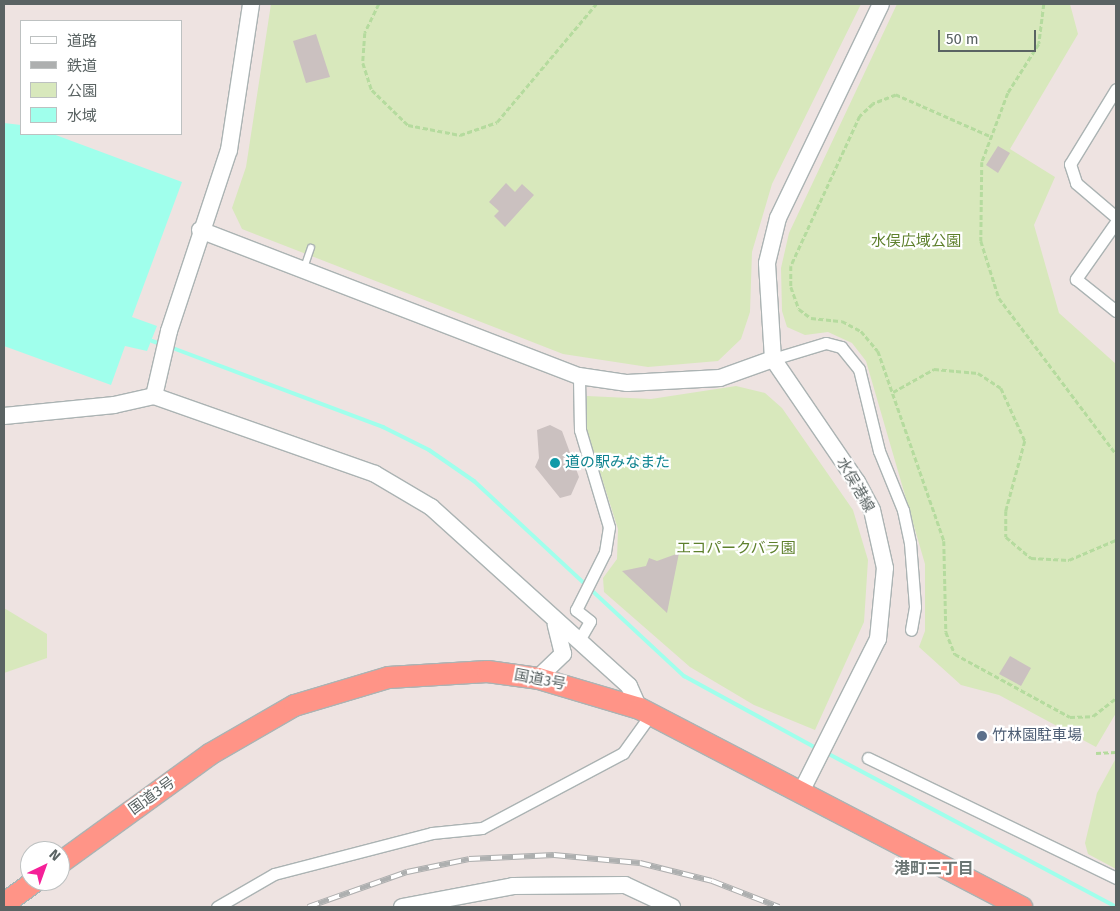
<!DOCTYPE html>
<meta charset="utf-8">
<style>
body{margin:0}
#map{position:relative;width:1120px;height:911px;overflow:hidden;background:#eee3e1;font-family:"Fira Sans","Noto Sans JP",sans-serif}
div>[style]{position:absolute}
[style*='--x']{left:calc(var(--x)*1px);top:calc(var(--y)*1px);width:calc(var(--w)*1px);rotate:calc(var(--a)*1deg)}
.green>*{inset:0;background:#d8e8bc}
.water>*{inset:0;background:#a0ffec}
.stream>*{height:4px;margin:-2px;padding:0 2px;transform-origin:2px;border-radius:2px;background:#a0ffec}
.building>*{inset:0;background:#cbc1c0}
.path>*{height:2.5px;margin-top:-1.25px;transform-origin:0;background:repeating-linear-gradient(90deg,#b5db9e 0 5px,transparent 0 7.5px)}
.roads{filter:drop-shadow(1px 0 #abb3b3) drop-shadow(-1px 0 #abb3b3) drop-shadow(0 1px #abb3b3) drop-shadow(0 -1px #abb3b3)}
.lane>*{height:5.5px;margin:-2.75px;padding:0 2.75px;transform-origin:2.75px;border-radius:2.75px;background:#fff}
.street>*{height:11px;margin:-5.5px;padding:0 5.5px;transform-origin:5.5px;border-radius:5.5px;background:#fff}
.secondary>*{height:16px;margin:-8px;padding:0 8px;transform-origin:8px;border-radius:8px;background:#fff}
.highway>*{height:21px;margin:-10.5px;padding:0 10.5px;transform-origin:10.5px;border-radius:10.5px;background:#ff9487}
.rail>*{height:5.5px;margin-top:-2.75px;transform-origin:0;background:repeating-linear-gradient(90deg,#fff 0 11px,#adafaf 0 22px);box-sizing:border-box;border-block:1px solid #adafaf}
.dots>*{width:14px;height:14px;translate:-50% -50%;box-sizing:border-box;border:2px solid #fff;border-radius:50%}
span{translate:-50% -50%;white-space:nowrap;text-align:center;line-height:1.15;-webkit-text-stroke:4.5px #fff;paint-order:stroke}
.park-label{font-size:15px;color:#5e802d}
.culture-label{font-size:15px;color:#0d838f}
.left{translate:0 -50%;text-align:left}
.street-label{font-size:15px;color:#5a6363}
.service-label{font-size:15px;color:#4e5e75}
.neighbourhood-label{font-size:16px;color:#6b7674;font-weight:700}
.frame{position:absolute;inset:0;border:5px solid #5a6363;pointer-events:none}
.legend{position:absolute;left:20px;top:20px;width:162px;height:115px;box-sizing:border-box;background:#fff;border:1px solid #bdc1c1;margin:0;padding:6px 9px;list-style:none;font-size:15px;color:#5a6363}
.legend li{display:flex;align-items:center;gap:10px;height:25px}
.legend b{width:25px;border:1px solid #bdc1c1}
.north{position:absolute;left:20px;top:841px;width:50px;height:50px;box-sizing:border-box;background:#fff;border:1px solid #bdc1c1;border-radius:50%;rotate:42deg;font-size:14px;font-weight:700;line-height:20px;text-align:center;color:#5a6363}
.north::after{content:'';display:block;margin:auto;width:18px;height:22px;background:#f52098;clip-path:polygon(50% 0,100% 100%,50% 72%,0 100%)}
.scale{position:absolute;left:938px;top:30px;width:98px;height:22px;box-sizing:border-box;border:2px solid #5a6363;border-top:0;padding-left:6px;font-size:15px;line-height:18px;white-space:nowrap;color:#5a6363;-webkit-text-stroke:4px #fff;paint-order:stroke}
</style>
<div id="map">
<div class="green">
<i style="clip-path:polygon(271px 4px,861px 4px,772px 184px,752px 252px,750px 312px,741px 339px,718px 361px,648px 367px,563px 354px,242px 229px,232px 208px,246px 167px)"></i>
<i style="clip-path:polygon(897px 4px,1070px 4px,1078px 34px,1010px 149px,1055px 177px,1034px 225px,1059px 313px,1116px 364px,1116px 713px,1096px 747px,999px 695px,961px 685px,919px 647px,925px 631px,925px 564px,866px 361px,852px 343px,828px 332px,805px 335px,787px 327px,782px 311px,781px 268px,789px 233px)"></i>
<i style="clip-path:polygon(736px 386px,765px 393px,782px 408px,853px 510px,868px 560px,864px 622px,815px 730px,754px 705px,690px 667px,604px 592px,603px 578px,617px 559px,618px 529px,585px 425px,587px 396px,651px 399px)"></i>
<i style="clip-path:polygon(4px 608px,47px 634px,47px 658px,4px 673px)"></i>
<i style="clip-path:polygon(1116px 758px,1116px 869px,1088px 854px,1085px 843px,1097px 793px)"></i>
</div>
<div class="water">
<i style="clip-path:polygon(4px 123px,21px 125px,21px 134px,53px 134px,182px 182px,132px 317px,157px 326px,147px 351px,125px 346px,111px 385px,4px 346px)"></i>
</div>
<div class="stream">
<i style="--x:152;--y:341;--w:9;--a:18"></i>
<i style="--x:170;--y:347;--w:228;--a:20.6"></i>
<i style="--x:383;--y:427;--w:51;--a:26.6"></i>
<i style="--x:429;--y:450;--w:55;--a:34.6"></i>
<i style="--x:474;--y:481;--w:287;--a:42.9"></i>
<i style="--x:684;--y:676;--w:153;--a:28.6"></i>
<i style="--x:825;--y:752;--w:330;--a:28"></i>
</div>
<div class="building">
<i style="clip-path:polygon(316px 34px,330px 77px,306px 83px,293px 41px)"></i>
<i style="clip-path:polygon(998px 146px,1010px 153px,998px 173px,986px 165px)"></i>
<i style="clip-path:polygon(506px 183px,515px 192px,522px 184px,534px 195px,505px 227px,494px 216px,499px 211px,489px 202px)"></i>
<i style="clip-path:polygon(550px 425px,562px 431px,579px 477px,571px 495px,560px 498px,535px 467px,539px 458px,537px 430px)"></i>
<i style="clip-path:polygon(679px 553px,667px 613px,622px 571px,646px 566px,649px 558px,657px 561px)"></i>
<i style="clip-path:polygon(1010px 656px,1031px 668px,1021px 686px,999px 674px)"></i>
</div>
<div class="path">
<i style="--x:379;--y:4;--w:32;--a:116"></i>
<i style="--x:365;--y:33;--w:30;--a:94"></i>
<i style="--x:363;--y:63;--w:28;--a:72"></i>
<i style="--x:372;--y:90;--w:50;--a:44.2"></i>
<i style="--x:408;--y:125;--w:53;--a:10.9"></i>
<i style="--x:460;--y:135;--w:39;--a:-19"></i>
<i style="--x:497;--y:122;--w:154;--a:-50"></i>
<i style="--x:1044;--y:4;--w:40;--a:97.1"></i>
<i style="--x:1039;--y:44;--w:58;--a:122.3"></i>
<i style="--x:1008;--y:93;--w:74;--a:110.6"></i>
<i style="--x:982;--y:162;--w:79;--a:90.7"></i>
<i style="--x:981;--y:241;--w:60;--a:72.5"></i>
<i style="--x:999;--y:298;--w:195;--a:53.1"></i>
<i style="--x:989;--y:136;--w:102;--a:-156.2"></i>
<i style="--x:896;--y:95;--w:25;--a:159"></i>
<i style="--x:873;--y:104;--w:18;--a:137"></i>
<i style="--x:860;--y:116;--w:165;--a:114.7"></i>
<i style="--x:791;--y:266;--w:21;--a:90"></i>
<i style="--x:791;--y:287;--w:23;--a:70"></i>
<i style="--x:799;--y:309;--w:15;--a:37"></i>
<i style="--x:811;--y:318;--w:31;--a:6"></i>
<i style="--x:842;--y:321;--w:21;--a:28"></i>
<i style="--x:861;--y:331;--w:26;--a:50"></i>
<i style="--x:878;--y:351;--w:201;--a:70.8"></i>
<i style="--x:944;--y:541;--w:91;--a:88.7"></i>
<i style="--x:946;--y:632;--w:24;--a:68"></i>
<i style="--x:955;--y:654;--w:131;--a:28.7"></i>
<i style="--x:1070;--y:717;--w:23;--a:-2"></i>
<i style="--x:1093;--y:716;--w:29;--a:-38"></i>
<i style="--x:893;--y:392;--w:47;--a:-29.3"></i>
<i style="--x:934;--y:369;--w:44;--a:5.2"></i>
<i style="--x:978;--y:373;--w:27;--a:33"></i>
<i style="--x:1001;--y:388;--w:58;--a:65.6"></i>
<i style="--x:1025;--y:441;--w:73;--a:105.2"></i>
<i style="--x:1006;--y:511;--w:26;--a:90"></i>
<i style="--x:1006;--y:537;--w:33;--a:40"></i>
<i style="--x:1031;--y:558;--w:38;--a:3"></i>
<i style="--x:1069;--y:560;--w:51;--a:-23.1"></i>
<i style="--x:1096;--y:753;--w:20;--a:-3"></i>
</div>
<div class="roads">
<div class="lane">
<i style="--x:304;--y:268;--w:21;--a:-71"></i>
</div>
<div class="street">
<i style="--x:1116;--y:89;--w:88;--a:121.5"></i>
<i style="--x:1070;--y:164;--w:20;--a:72"></i>
<i style="--x:1076;--y:183;--w:52;--a:40.4"></i>
<i style="--x:1116;--y:222;--w:70;--a:125.1"></i>
<i style="--x:1076;--y:279;--w:51;--a:38.7"></i>
<i style="--x:773;--y:359;--w:55;--a:-16.8"></i>
<i style="--x:826;--y:343;--w:16;--a:15"></i>
<i style="--x:841;--y:347;--w:28;--a:51"></i>
<i style="--x:859;--y:369;--w:84;--a:76.3"></i>
<i style="--x:879;--y:451;--w:64;--a:67.9"></i>
<i style="--x:903;--y:510;--w:34;--a:78"></i>
<i style="--x:910;--y:543;--w:64;--a:85.5"></i>
<i style="--x:915;--y:607;--w:23;--a:100"></i>
<i style="--x:578;--y:642;--w:24;--a:-60"></i>
<i style="--x:590;--y:621;--w:18;--a:-142"></i>
<i style="--x:576;--y:610;--w:65;--a:-63.4"></i>
<i style="--x:605;--y:552;--w:25;--a:-81"></i>
<i style="--x:609;--y:527;--w:101;--a:-106.6"></i>
<i style="--x:580;--y:430;--w:54;--a:-91.1"></i>
<i style="--x:868;--y:758;--w:276;--a:25.8"></i>
<i style="--x:217;--y:907;--w:66;--a:-30.1"></i>
<i style="--x:274;--y:874;--w:163;--a:-14.5"></i>
<i style="--x:432;--y:833;--w:50;--a:-5.7"></i>
<i style="--x:482;--y:828;--w:160;--a:-28"></i>
<i style="--x:623;--y:753;--w:48;--a:-54.3"></i>
</div>
<div class="secondary">
<i style="--x:200;--y:230;--w:406;--a:21.1"></i>
<i style="--x:579;--y:376;--w:49;--a:8.3"></i>
<i style="--x:627;--y:383;--w:93;--a:-3.1"></i>
<i style="--x:720;--y:378;--w:56;--a:-19.7"></i>
<i style="--x:154;--y:396;--w:67;--a:-77"></i>
<i style="--x:169;--y:331;--w:191;--a:-71.7"></i>
<i style="--x:229;--y:150;--w:148;--a:-81.4"></i>
<i style="--x:4;--y:416;--w:111;--a:-5.7"></i>
<i style="--x:114;--y:405;--w:41;--a:-12.7"></i>
<i style="--x:154;--y:396;--w:234;--a:19.4"></i>
<i style="--x:375;--y:474;--w:65;--a:30.5"></i>
<i style="--x:431;--y:507;--w:267;--a:42.1"></i>
<i style="--x:629;--y:686;--w:24;--a:66"></i>
<i style="--x:538;--y:678;--w:35;--a:-44"></i>
<i style="--x:563;--y:654;--w:30;--a:-104"></i>
<i style="--x:802;--y:790;--w:169;--a:-63.3"></i>
<i style="--x:878;--y:639;--w:71;--a:-84.4"></i>
<i style="--x:885;--y:568;--w:59;--a:-102.6"></i>
<i style="--x:872;--y:510;--w:32;--a:-118"></i>
<i style="--x:857;--y:482;--w:149;--a:-124.3"></i>
<i style="--x:773;--y:359;--w:96;--a:-93.6"></i>
<i style="--x:767;--y:263;--w:46;--a:-76.3"></i>
<i style="--x:778;--y:218;--w:237;--a:-64.3"></i>
<i style="--x:402;--y:907;--w:113;--a:-10.7"></i>
<i style="--x:513;--y:886;--w:112;--a:-0.5"></i>
<i style="--x:625;--y:885;--w:52;--a:25.1"></i>
</div>
<div class="highway">
<i style="--x:60;--y:862;--w:184;--a:-35.9"></i>
<i style="--x:209;--y:754;--w:98;--a:-30"></i>
<i style="--x:294;--y:705;--w:98;--a:-16.6"></i>
<i style="--x:388;--y:677;--w:99;--a:-3.5"></i>
<i style="--x:487;--y:671;--w:51;--a:7.8"></i>
<i style="--x:538;--y:678;--w:105;--a:16.5"></i>
<i style="--x:639;--y:708;--w:431;--a:27.5"></i>
<i style="--x:4;--y:903;--w:37;--a:-36"></i>
</div>
</div>
<div class="rail">
<i style="--x:308;--y:907;--w:105;--a:-19.5"></i>
<i style="--x:407;--y:872;--w:63;--a:-11.8"></i>
<i style="--x:469;--y:859;--w:85;--a:-2.7"></i>
<i style="--x:554;--y:855;--w:86;--a:5.3"></i>
<i style="--x:640;--y:863;--w:74;--a:14"></i>
<i style="--x:712;--y:881;--w:72;--a:21.2"></i>
</div>
<div class="dots">
<i style="left:555px;top:463px;background:#0f9aa8"></i>
<i style="left:982px;top:736px;background:#5c6f8a"></i>
</div>
<div class="park-label">
<span style="left:916px;top:242px">水俣広域公園</span>
<span style="left:736px;top:549px">エコパークバラ園</span>
</div>
<div class="culture-label">
<span class="left" style="left:565px;top:463px">道の駅みなまた</span>
</div>
<div class="street-label">
<span style="left:855px;top:485px;rotate:60deg">水俣港線</span>
<span style="left:540px;top:680px;rotate:11deg">国道3号</span>
<span style="left:152px;top:796px;rotate:-36deg">国道3号</span>
</div>
<div class="service-label">
<span class="left" style="left:992px;top:736px">竹林園駐車場</span>
</div>
<div class="neighbourhood-label">
<span style="left:934px;top:869px">港町三丁目</span>
</div>
<div class="frame"></div>
<ul class="legend">
<li><b style="height:6px;background:#fff"></b>道路</li>
<li><b style="height:6px;background:#adafaf"></b>鉄道</li>
<li><b style="height:14px;background:#d8e8bc"></b>公園</li>
<li><b style="height:14px;background:#a0ffec"></b>水域</li>
</ul>
<div class="north">N</div>
<div class="scale">50 m</div>
</div>
